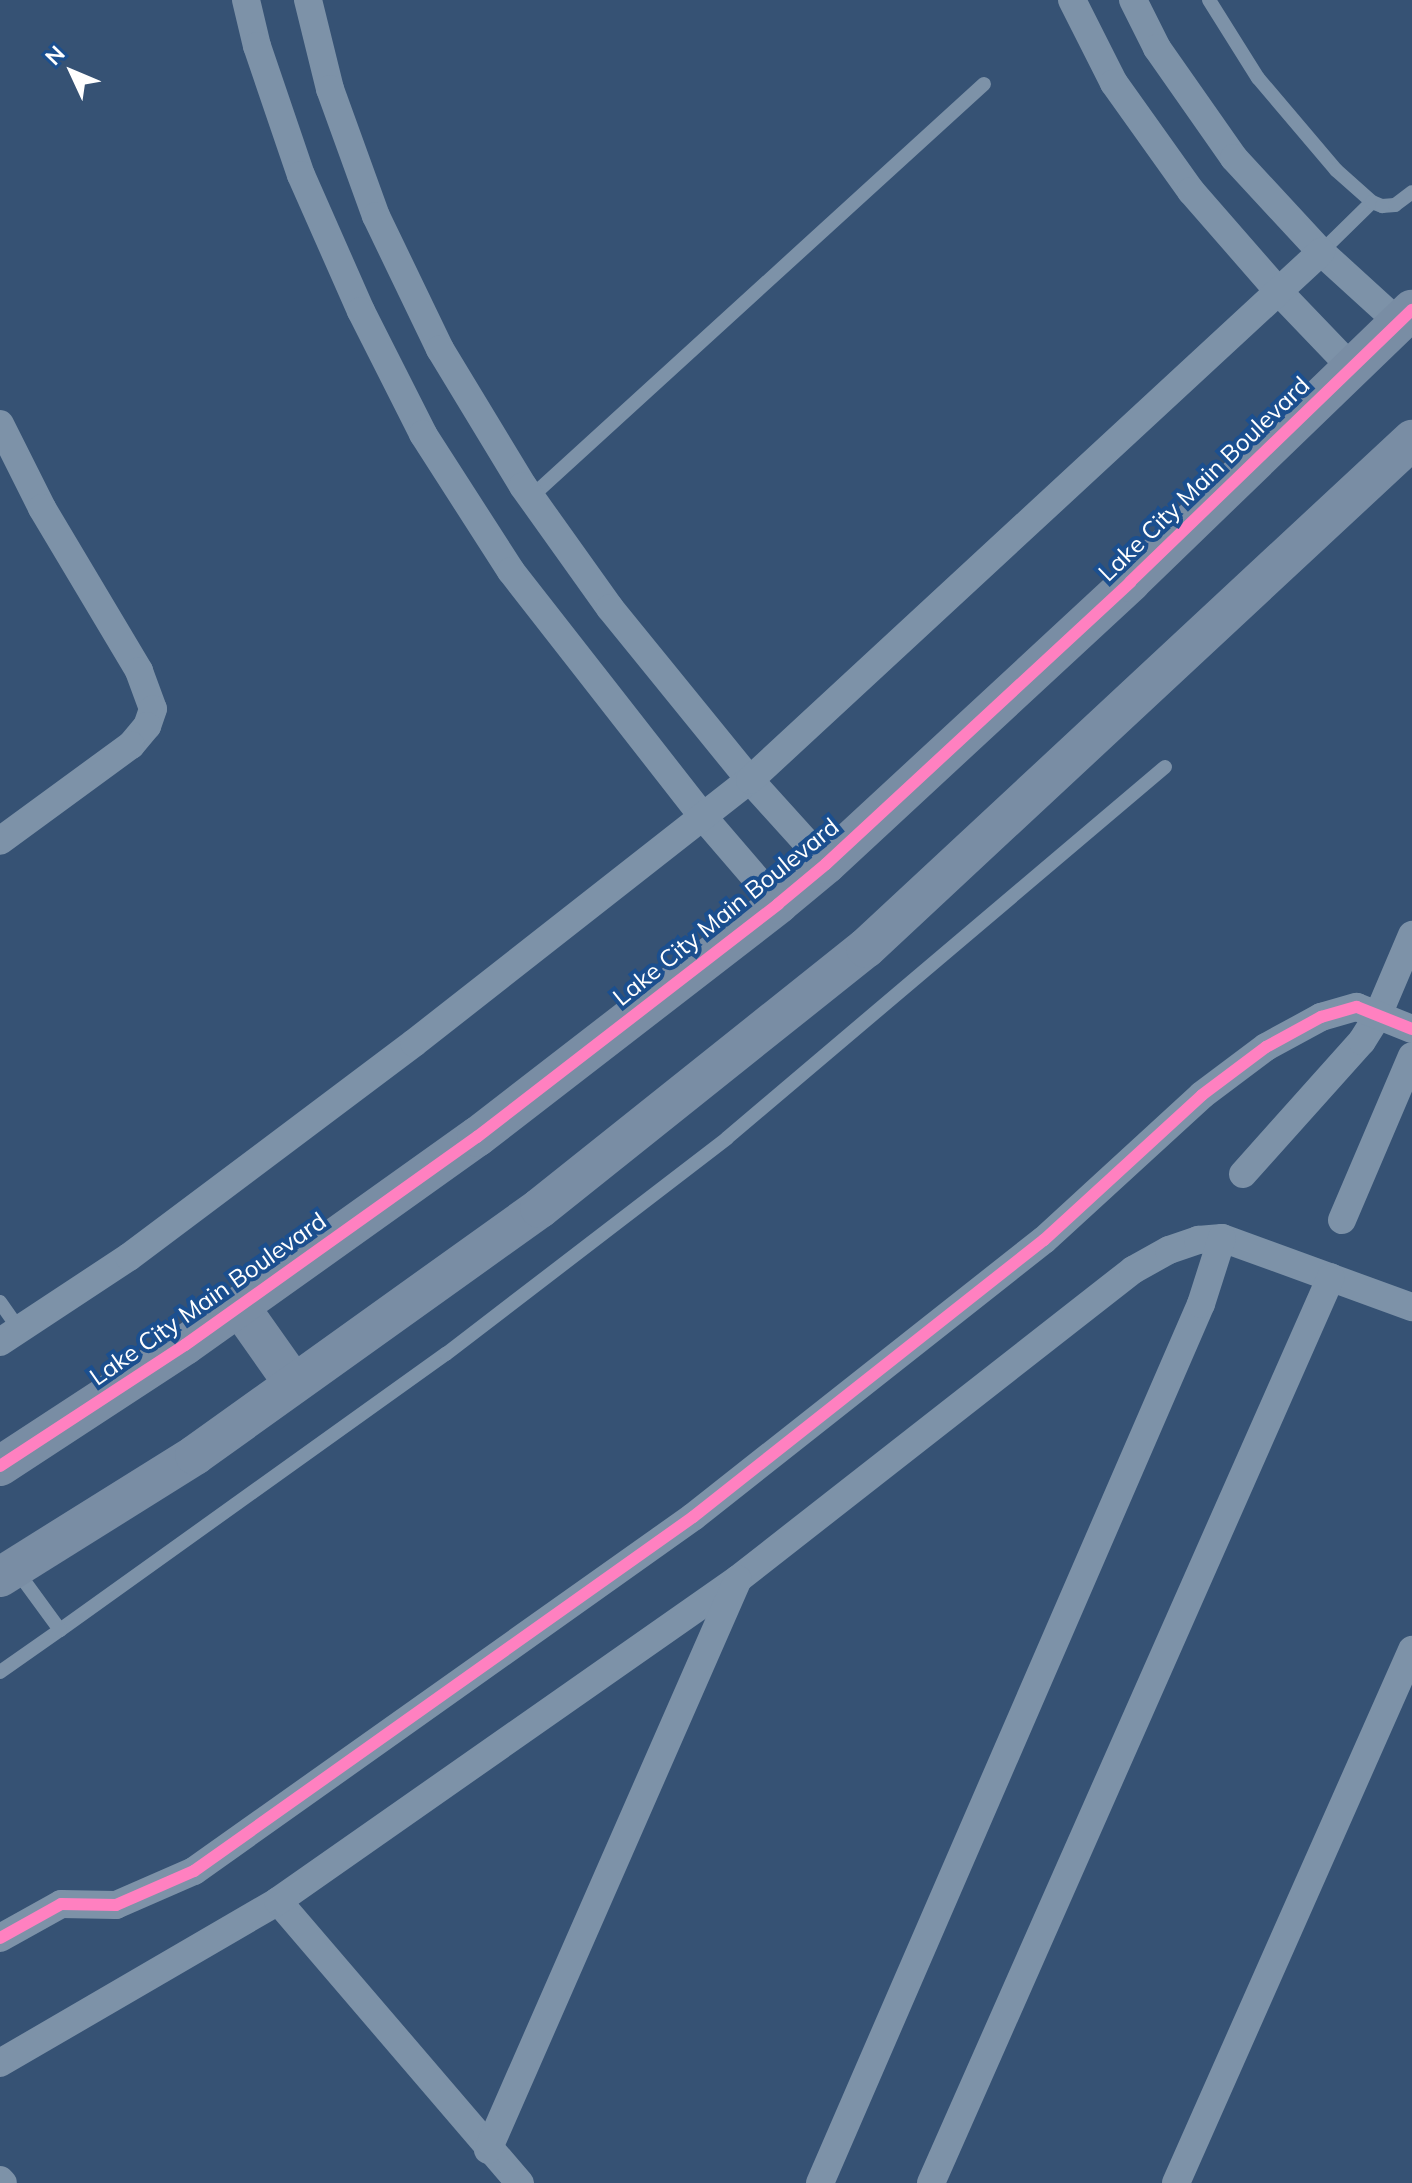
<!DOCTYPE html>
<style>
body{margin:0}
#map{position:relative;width:1412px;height:2183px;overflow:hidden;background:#365274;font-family:Mulish,sans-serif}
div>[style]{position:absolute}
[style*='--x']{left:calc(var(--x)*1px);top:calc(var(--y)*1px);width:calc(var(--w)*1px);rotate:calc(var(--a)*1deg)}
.lane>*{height:14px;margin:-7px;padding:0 7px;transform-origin:7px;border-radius:7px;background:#7d92a8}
.street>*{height:28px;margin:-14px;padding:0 14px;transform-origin:14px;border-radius:14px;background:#7d92a8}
.secondary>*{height:40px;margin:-20px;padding:0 20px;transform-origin:20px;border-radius:20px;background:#798da4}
.cycleway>*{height:12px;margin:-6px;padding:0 6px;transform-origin:6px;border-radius:6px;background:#ff80c0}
span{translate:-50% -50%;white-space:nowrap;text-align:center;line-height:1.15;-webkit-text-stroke:8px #1b4f8f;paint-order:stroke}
.street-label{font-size:24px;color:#fff}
.north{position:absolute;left:32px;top:32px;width:80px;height:80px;-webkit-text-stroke:6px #1b4f8f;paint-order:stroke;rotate:314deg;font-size:22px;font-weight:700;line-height:32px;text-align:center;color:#fff}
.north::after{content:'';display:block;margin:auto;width:28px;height:36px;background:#fff;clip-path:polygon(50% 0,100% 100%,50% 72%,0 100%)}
</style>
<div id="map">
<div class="lane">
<i style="--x:1209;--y:0;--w:92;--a:57.9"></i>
<i style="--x:1258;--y:78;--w:121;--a:49.7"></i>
<i style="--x:1336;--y:170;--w:48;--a:41.6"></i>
<i style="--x:1321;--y:252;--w:71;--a:-44.4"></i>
<i style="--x:1372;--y:202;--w:11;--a:22"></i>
<i style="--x:1382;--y:206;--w:13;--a:-4"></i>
<i style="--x:1395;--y:205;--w:21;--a:-37"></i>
<i style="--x:531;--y:497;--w:613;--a:-42.36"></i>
<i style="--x:0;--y:1302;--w:33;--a:55"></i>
<i style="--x:60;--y:1630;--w:475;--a:-35.6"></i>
<i style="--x:446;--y:1354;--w:354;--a:-37.5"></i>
<i style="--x:727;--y:1138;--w:574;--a:-40.27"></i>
<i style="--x:0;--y:1672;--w:73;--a:-35"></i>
<i style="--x:60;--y:1630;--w:73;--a:-126.1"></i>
</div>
<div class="street">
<i style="--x:246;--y:0;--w:47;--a:76.6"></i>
<i style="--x:257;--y:46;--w:136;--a:71.2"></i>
<i style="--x:301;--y:175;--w:149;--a:66.2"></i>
<i style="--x:361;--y:311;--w:138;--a:63.2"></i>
<i style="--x:423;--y:434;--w:163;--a:57.3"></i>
<i style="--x:511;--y:571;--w:313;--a:52"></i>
<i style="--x:704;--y:818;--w:113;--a:49.3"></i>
<i style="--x:308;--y:0;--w:92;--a:76.1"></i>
<i style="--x:330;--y:89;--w:135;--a:70.1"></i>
<i style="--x:376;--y:216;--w:148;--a:64.3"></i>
<i style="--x:440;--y:349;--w:160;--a:58.8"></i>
<i style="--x:523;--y:486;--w:150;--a:54.5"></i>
<i style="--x:610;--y:608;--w:222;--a:50.9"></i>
<i style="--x:750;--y:780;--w:113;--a:47.9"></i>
<i style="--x:1072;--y:0;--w:93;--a:63.2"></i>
<i style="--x:1114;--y:83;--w:133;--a:54.5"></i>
<i style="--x:1191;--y:191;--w:134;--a:48.9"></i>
<i style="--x:1279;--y:292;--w:104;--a:46.2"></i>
<i style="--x:1133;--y:0;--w:54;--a:63.4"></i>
<i style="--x:1157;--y:48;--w:134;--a:55"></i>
<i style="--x:1234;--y:158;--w:128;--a:47.2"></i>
<i style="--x:1321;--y:252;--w:104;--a:42.3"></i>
<i style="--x:0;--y:424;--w:94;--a:63.4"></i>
<i style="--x:42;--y:508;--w:190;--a:59.2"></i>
<i style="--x:139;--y:671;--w:40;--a:69.8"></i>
<i style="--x:153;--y:709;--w:18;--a:109"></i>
<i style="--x:147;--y:726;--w:25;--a:130"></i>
<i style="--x:131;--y:745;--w:162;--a:143.8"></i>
<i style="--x:1243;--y:1174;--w:178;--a:-48.2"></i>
<i style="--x:1362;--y:1041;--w:31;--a:-58"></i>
<i style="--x:1378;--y:1015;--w:87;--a:-67"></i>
<i style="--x:1342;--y:1220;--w:178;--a:-66.9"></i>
<i style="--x:0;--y:1342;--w:154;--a:-33.4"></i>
<i style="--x:129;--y:1257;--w:356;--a:-36.9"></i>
<i style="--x:414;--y:1043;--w:427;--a:-38.1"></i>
<i style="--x:750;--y:780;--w:778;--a:-42.76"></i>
<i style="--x:278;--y:1901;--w:372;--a:49.4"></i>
<i style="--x:0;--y:1938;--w:70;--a:-29.1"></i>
<i style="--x:61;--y:1904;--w:55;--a:1"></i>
<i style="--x:116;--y:1905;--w:85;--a:-23.6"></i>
<i style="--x:194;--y:1871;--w:612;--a:-35.35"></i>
<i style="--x:693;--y:1517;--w:447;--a:-38.3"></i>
<i style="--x:1044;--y:1240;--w:214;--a:-42.5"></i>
<i style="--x:1202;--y:1095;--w:80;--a:-36.9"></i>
<i style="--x:1266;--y:1047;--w:63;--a:-28.6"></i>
<i style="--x:1321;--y:1017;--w:37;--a:-16"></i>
<i style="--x:1357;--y:1007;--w:59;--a:21.8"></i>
<i style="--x:0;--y:2063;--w:322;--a:-30.2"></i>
<i style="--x:278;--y:1901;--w:562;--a:-34.99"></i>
<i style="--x:738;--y:1579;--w:502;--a:-38.04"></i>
<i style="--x:1133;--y:1270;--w:41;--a:-29.1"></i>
<i style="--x:1169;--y:1250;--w:31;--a:-19"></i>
<i style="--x:1198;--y:1240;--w:24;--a:-5"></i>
<i style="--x:1222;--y:1238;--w:202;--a:20"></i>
<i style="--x:488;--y:2150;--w:623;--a:-66.35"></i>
<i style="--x:0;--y:2180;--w:4;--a:45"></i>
<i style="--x:820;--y:2183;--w:958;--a:-66.57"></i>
<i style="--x:1201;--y:1304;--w:69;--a:-72.3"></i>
<i style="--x:931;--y:2183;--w:990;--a:-66.18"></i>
<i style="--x:1176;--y:2183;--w:583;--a:-66.12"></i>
</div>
<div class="secondary">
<i style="--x:239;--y:1306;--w:95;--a:54.8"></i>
<i style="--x:0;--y:1466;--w:221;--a:-33.2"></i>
<i style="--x:185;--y:1345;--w:359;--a:-35.5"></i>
<i style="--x:477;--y:1137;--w:381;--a:-37.7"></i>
<i style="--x:778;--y:904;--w:62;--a:-39.8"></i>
<i style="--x:826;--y:864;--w:415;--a:-42.8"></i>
<i style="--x:1130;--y:582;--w:392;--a:-44"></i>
<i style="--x:0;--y:1577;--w:230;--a:-32"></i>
<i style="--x:195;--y:1455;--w:424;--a:-35.6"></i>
<i style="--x:540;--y:1208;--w:417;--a:-38.6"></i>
<i style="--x:866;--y:948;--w:746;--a:-42.94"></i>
</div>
<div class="cycleway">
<i style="--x:0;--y:1466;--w:221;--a:-33.2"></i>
<i style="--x:185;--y:1345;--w:359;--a:-35.5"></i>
<i style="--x:477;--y:1137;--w:381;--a:-37.7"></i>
<i style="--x:778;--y:904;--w:62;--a:-39.8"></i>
<i style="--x:826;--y:864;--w:415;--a:-42.8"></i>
<i style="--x:1130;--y:582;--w:392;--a:-44"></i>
<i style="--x:0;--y:1938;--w:70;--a:-29.1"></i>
<i style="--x:61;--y:1904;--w:55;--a:1"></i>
<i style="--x:116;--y:1905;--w:85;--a:-23.6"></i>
<i style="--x:194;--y:1871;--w:612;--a:-35.35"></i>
<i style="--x:693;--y:1517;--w:447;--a:-38.3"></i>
<i style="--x:1044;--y:1240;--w:214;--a:-42.5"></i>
<i style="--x:1202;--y:1095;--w:80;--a:-36.9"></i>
<i style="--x:1266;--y:1047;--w:63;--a:-28.6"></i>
<i style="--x:1321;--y:1017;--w:37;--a:-16"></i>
<i style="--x:1357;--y:1007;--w:59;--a:21.8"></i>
</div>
<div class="street-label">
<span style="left:1204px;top:479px;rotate:-44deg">Lake City Main Boulevard</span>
<span style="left:726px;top:912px;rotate:-39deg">Lake City Main Boulevard</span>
<span style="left:208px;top:1299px;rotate:-35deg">Lake City Main Boulevard</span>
</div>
<div class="north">N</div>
</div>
